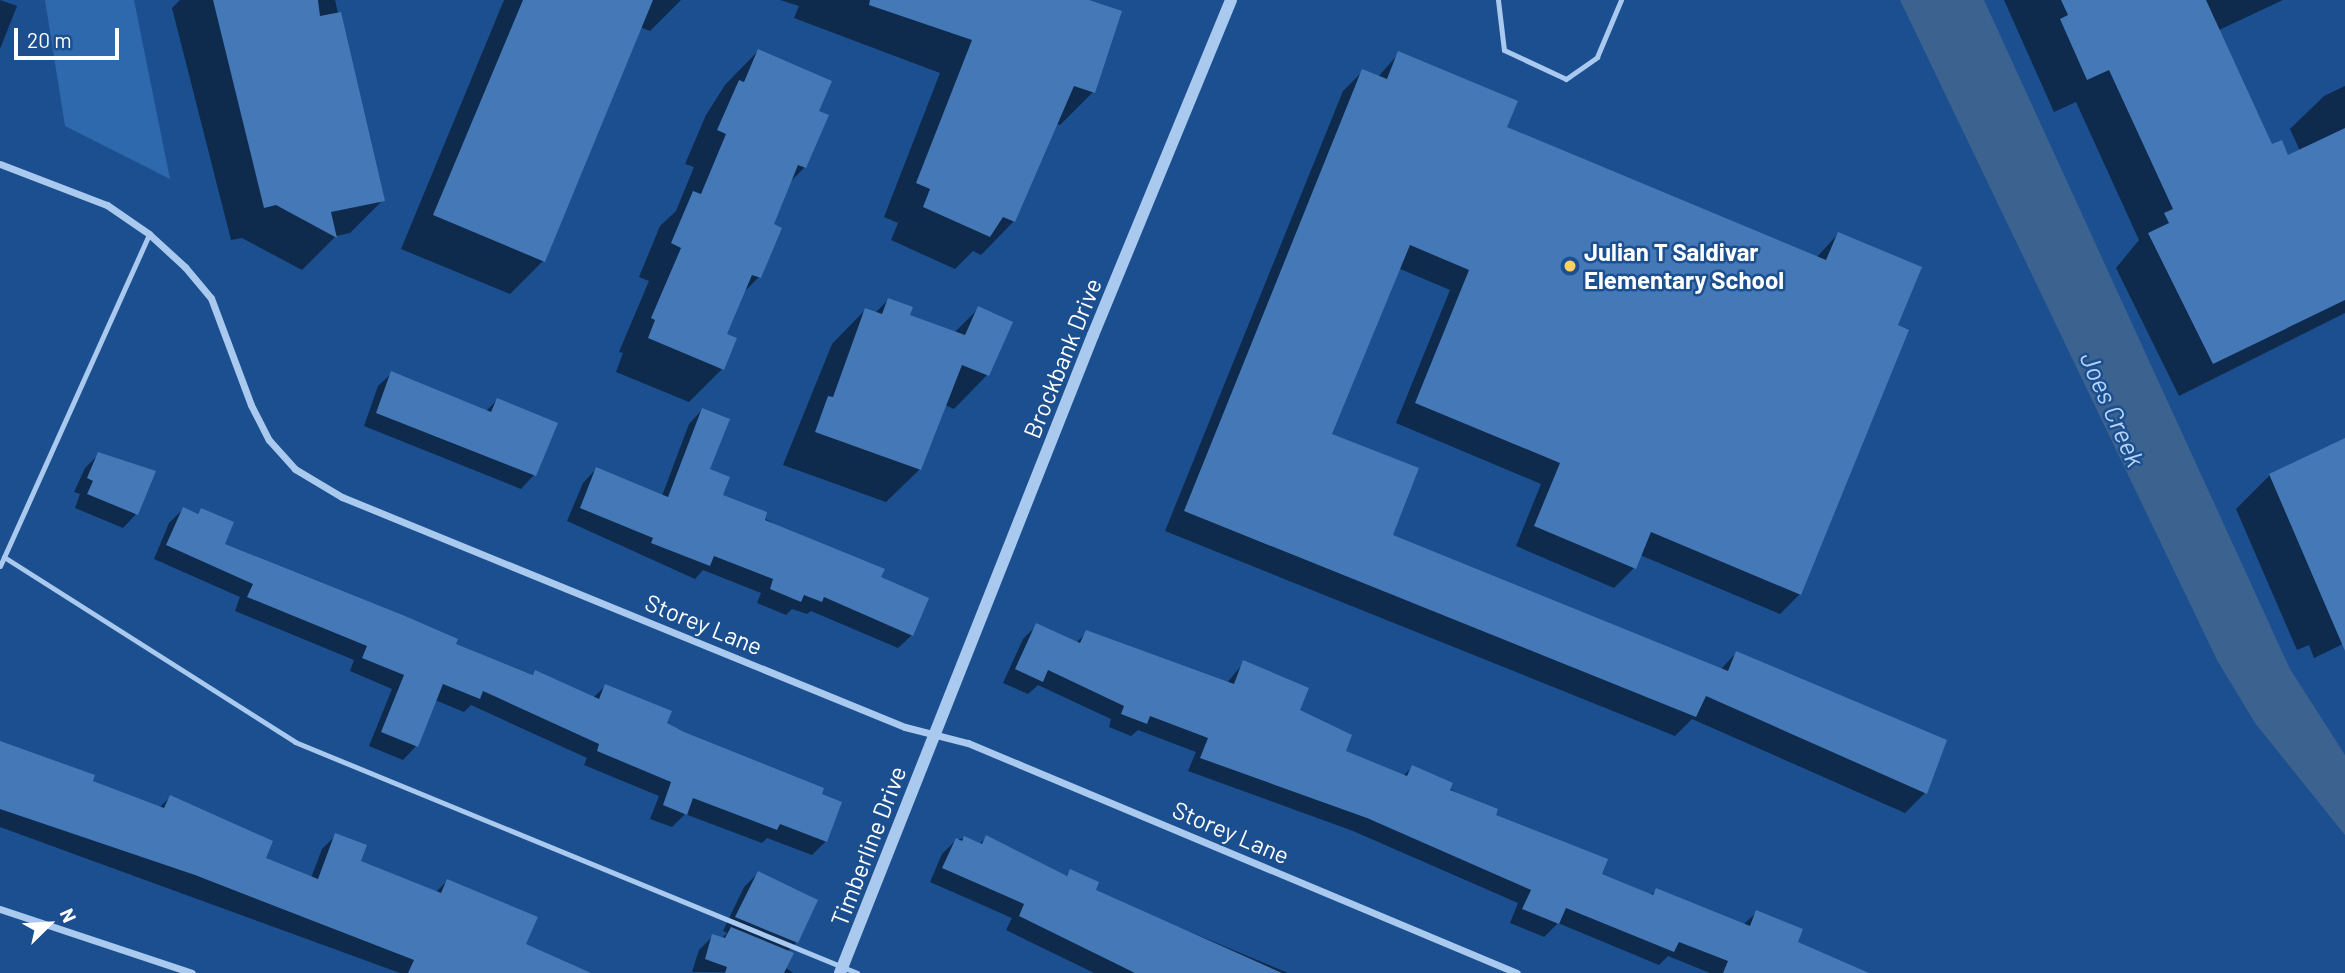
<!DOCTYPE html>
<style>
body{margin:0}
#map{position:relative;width:2345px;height:973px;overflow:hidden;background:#1b4f8f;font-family:Barlow,sans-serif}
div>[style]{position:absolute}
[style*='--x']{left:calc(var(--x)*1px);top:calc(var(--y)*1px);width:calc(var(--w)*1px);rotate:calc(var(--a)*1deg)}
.green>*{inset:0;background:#2e69ad}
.water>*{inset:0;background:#3c6290}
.shadow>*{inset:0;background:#0007}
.building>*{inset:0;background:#4478b7}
.service>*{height:5px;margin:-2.5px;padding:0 2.5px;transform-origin:2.5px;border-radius:2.5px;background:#a9c9ee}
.minor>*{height:7px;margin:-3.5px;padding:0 3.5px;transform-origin:3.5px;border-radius:3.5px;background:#a9c9ee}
.tertiary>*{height:12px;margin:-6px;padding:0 6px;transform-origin:6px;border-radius:6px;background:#a9c9ee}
.dots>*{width:19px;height:19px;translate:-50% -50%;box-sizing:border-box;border:4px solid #1b4f8f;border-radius:50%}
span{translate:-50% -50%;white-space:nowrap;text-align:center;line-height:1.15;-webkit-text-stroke:5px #1b4f8f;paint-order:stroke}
.poi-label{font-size:24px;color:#fff;font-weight:700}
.left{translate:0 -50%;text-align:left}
.street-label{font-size:24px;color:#fff}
.water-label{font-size:26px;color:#b5d3f5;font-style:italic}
.north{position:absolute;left:14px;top:889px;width:70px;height:70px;-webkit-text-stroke:5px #1b4f8f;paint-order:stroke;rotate:66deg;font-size:19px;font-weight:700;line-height:28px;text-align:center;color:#fff}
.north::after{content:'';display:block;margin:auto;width:24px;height:32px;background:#fff;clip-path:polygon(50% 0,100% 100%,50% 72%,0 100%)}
.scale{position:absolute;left:14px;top:28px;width:105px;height:32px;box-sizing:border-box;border:4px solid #fff;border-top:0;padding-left:9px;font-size:21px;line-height:24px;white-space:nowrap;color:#fff;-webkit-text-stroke:5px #1b4f8f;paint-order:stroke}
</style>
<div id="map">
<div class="green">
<i style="clip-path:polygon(45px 0,134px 0,170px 179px,65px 126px)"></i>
</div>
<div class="water">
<i style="clip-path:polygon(1900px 0,1984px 0,2290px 669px,2345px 755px,2345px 835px,2255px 723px,2217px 660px)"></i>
</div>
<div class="shadow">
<i style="clip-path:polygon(0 0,17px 6px,0 49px)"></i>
<i style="clip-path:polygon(180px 0,335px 0,383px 200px,350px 233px,336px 236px,302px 270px,242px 238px,231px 240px,172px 8px)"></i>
<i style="clip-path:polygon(504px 0,681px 0,650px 31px,640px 27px,543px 261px,510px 294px,401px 249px)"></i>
<i style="clip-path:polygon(780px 0,1084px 0,1093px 92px,1060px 125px,1056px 124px,1014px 221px,981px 255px,973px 251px,955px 269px,891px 240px,898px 223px,884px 217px,940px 73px,794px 18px,799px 6px)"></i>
<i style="clip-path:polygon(2004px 0,2283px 0,2217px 31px,2271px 147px,2288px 157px,2300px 151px,2290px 129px,2324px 96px,2345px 86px,2345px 313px,2179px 396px,2116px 268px,2139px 240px,2076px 102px,2054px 112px)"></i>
<i style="clip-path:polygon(758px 51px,817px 112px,805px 167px,789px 183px,771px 225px,759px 277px,742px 294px,725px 335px,722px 369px,689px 402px,616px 372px,623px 353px,619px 352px,649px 281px,639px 277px,660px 226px,676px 211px,694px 167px,685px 164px,706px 115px,725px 85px)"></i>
<i style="clip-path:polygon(1399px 53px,1505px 128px,1816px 258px,1838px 234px,1895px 326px,1800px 594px,1780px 614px,1640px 555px,1634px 568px,1614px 588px,1516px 546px,1541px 484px,1396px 423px,1450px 290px,1398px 268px,1330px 435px,1391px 536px,1720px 670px,1736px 653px,1925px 793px,1905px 813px,1692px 719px,1675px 736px,1165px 531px,1343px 91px,1363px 71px,1378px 77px)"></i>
<i style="clip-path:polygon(888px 300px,908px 316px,954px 333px,978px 309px,1010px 323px,987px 375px,954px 409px,945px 405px,920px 469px,886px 502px,783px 465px,832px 344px,865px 310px,875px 313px)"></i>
<i style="clip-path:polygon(392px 373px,486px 411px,497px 400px,534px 475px,521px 489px,364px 426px,378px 386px)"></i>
<i style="clip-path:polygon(702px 410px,708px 470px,721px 496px,879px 578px,912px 635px,898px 648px,811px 611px,807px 614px,792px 609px,786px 615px,757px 603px,761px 593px,703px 570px,695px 579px,567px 521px,583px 483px,596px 469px,662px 496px,689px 424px)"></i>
<i style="clip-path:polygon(2345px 439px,2345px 643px,2314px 658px,2309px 645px,2297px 650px,2236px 509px,2270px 475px)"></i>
<i style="clip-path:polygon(98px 455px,154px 472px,136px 514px,123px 528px,75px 508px,80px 494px,74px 492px,85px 468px)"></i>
<i style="clip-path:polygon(183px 509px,196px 515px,201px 510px,223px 545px,454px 644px,593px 698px,605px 686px,665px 724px,819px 795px,826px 841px,812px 855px,767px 838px,762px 843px,685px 814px,672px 827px,650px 819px,659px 796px,584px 765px,587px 758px,471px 705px,464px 712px,435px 700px,416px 746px,403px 760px,369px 746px,392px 689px,350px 671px,354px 660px,235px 611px,240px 597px,154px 559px,169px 523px)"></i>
<i style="clip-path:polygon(1037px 625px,1076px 643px,1087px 632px,1227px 683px,1244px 662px,1344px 752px,1403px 776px,1412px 767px,1600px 875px,1650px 896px,1656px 890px,1743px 925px,1757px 912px,1796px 943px,1865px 973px,1710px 973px,1668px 956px,1659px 965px,1558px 923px,1544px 937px,1510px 923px,1518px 903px,1353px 831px,1188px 771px,1196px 752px,1138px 730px,1131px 736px,1109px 727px,1111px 719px,1038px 685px,1028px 694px,1003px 683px,1023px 639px)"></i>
<i style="clip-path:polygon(0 743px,159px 808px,170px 797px,264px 859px,311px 878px,322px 849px,336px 835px,358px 862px,436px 892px,447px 881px,524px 945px,544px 973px,400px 973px,0 827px)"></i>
<i style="clip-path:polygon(986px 837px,1065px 877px,1070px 871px,1093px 891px,1288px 973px,1094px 973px,1006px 930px,1012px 918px,930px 882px,942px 854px,956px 840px,964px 838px,979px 845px)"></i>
<i style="clip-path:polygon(758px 873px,797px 942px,787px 952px,785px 967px,793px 973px,692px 972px,699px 950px,713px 936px,721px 939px,727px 933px,723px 931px,744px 887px)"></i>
</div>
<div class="building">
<i style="clip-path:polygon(213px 0,318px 0,320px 16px,341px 12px,385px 201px,331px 212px,337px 238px,276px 205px,264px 208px)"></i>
<i style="clip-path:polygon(523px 0,653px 0,545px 262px,433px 215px)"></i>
<i style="clip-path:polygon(870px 0,1089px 0,1122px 11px,1095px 93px,1074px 86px,1015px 222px,1003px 217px,990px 237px,923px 207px,930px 189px,916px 183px,972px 40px,869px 5px)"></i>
<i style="clip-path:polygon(2061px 0,2206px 0,2272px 144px,2282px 140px,2288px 155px,2345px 128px,2345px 300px,2213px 364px,2148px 233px,2169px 223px,2164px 213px,2173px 209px,2109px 70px,2087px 80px,2060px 19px,2068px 15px)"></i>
<i style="clip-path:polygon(758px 49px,832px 81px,819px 111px,829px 115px,806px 168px,798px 165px,774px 224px,782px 228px,761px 278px,752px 275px,727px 334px,737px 338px,724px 370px,648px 338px,655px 320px,651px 318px,681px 248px,671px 243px,693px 191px,701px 194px,726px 134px,717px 130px,739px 80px,744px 82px)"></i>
<i style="clip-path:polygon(1398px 51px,1518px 101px,1507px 127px,1826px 260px,1838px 232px,1922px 267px,1898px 325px,1909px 330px,1801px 595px,1651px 532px,1636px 569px,1534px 526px,1560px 463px,1415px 403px,1469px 270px,1410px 245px,1332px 434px,1419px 468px,1393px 535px,1728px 671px,1736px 651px,1947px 740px,1927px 794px,1706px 696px,1696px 717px,1184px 511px,1362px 69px,1387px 79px)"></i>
<i style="clip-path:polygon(888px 298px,913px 307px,910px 315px,965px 335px,978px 306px,1013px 322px,989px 376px,962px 365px,921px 470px,815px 432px,828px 396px,833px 397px,865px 308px,882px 314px)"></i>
<i style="clip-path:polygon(391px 371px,491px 412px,497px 398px,558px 423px,536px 476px,376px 413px)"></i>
<i style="clip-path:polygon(702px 408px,730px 419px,710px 469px,730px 477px,723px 495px,767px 512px,765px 520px,885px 569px,881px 577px,929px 598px,913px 636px,824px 597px,822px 602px,804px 595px,801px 602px,770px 589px,773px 579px,714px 556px,710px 566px,651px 543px,653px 538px,580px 508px,596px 467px,668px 497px)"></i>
<i style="clip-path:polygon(2345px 438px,2345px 651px,2269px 474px)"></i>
<i style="clip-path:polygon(98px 452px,156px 471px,138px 515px,87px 494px,93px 481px,87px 478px)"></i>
<i style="clip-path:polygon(183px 507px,198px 514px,201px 508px,234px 522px,225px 544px,405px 616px,458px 639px,456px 644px,533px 675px,535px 670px,599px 699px,605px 684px,672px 711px,667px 723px,684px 732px,824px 788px,822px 794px,842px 802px,827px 842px,780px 824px,777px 830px,693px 798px,687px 815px,663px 805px,671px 782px,597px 751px,599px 744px,483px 691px,480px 699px,443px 684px,418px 747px,381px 732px,404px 675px,362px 658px,367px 646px,247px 597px,253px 584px,166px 545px)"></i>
<i style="clip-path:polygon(1036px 623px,1080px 643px,1086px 630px,1234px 684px,1243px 660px,1309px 688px,1300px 710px,1352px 735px,1346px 751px,1407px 776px,1412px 765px,1453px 783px,1450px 790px,1498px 809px,1496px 815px,1608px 859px,1602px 874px,1653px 895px,1656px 888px,1750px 926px,1756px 910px,1803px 929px,1798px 942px,1869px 973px,1723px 973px,1728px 961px,1679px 942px,1674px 952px,1566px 908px,1559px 924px,1522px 909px,1531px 890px,1367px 818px,1200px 758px,1208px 738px,1150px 716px,1147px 724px,1121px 714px,1124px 706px,1048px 670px,1043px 682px,1015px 669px)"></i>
<i style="clip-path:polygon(0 741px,95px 775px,93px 781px,164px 808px,170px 795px,273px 841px,266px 858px,318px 879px,335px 833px,367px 845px,361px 861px,441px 893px,447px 879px,538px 917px,526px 944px,591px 973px,408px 973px,414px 960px,195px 875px,0 809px)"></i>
<i style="clip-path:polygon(986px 835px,1067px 876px,1070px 869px,1099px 882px,1096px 890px,1282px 973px,1135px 973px,1019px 916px,1024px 904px,942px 868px,956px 838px,962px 841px,964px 836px,982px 844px)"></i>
<i style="clip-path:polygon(758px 871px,818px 900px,798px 943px,735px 917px)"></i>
<i style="clip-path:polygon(731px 927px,794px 953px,784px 973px,725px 973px,727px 967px,705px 959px,712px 934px,725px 938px)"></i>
</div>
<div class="service">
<i style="--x:1498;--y:0;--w:50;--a:83.2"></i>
<i style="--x:1504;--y:50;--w:68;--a:25.1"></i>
<i style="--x:1566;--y:79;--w:38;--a:-35"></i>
<i style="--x:1597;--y:57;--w:62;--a:-67.2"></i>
<i style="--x:4;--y:557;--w:345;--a:32.4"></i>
<i style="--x:295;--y:742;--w:608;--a:22.34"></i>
<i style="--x:0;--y:566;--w:364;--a:-65.8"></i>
</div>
<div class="minor">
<i style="--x:0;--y:164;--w:115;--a:21"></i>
<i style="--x:107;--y:205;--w:51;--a:34.6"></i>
<i style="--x:149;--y:234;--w:49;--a:42.5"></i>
<i style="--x:185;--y:267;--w:40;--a:50"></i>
<i style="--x:211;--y:298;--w:114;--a:69.5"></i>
<i style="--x:251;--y:405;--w:39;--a:63"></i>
<i style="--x:269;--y:440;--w:39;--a:48"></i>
<i style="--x:295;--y:469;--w:55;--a:30.8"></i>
<i style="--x:342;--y:497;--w:608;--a:22.22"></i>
<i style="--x:905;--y:727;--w:65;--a:14.3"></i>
<i style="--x:968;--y:743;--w:595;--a:22.73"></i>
<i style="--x:0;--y:909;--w:202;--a:18.4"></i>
</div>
<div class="tertiary">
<i style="--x:840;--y:973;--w:686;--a:-68.37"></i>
<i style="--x:1093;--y:335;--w:362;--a:-67.6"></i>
</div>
<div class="dots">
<i style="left:1570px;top:266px;background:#ffd166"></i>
</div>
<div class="poi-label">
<span class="left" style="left:1584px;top:266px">Julian T Saldivar<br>Elementary School</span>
</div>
<div class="street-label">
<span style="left:1062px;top:358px;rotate:-68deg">Brockbank Drive</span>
<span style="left:704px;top:624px;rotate:22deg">Storey Lane</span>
<span style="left:1231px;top:832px;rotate:23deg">Storey Lane</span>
<span style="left:868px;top:846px;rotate:-69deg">Timberline Drive</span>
</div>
<div class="water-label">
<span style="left:2113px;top:409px;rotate:66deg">Joes Creek</span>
</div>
<div class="north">N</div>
<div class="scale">20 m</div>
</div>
